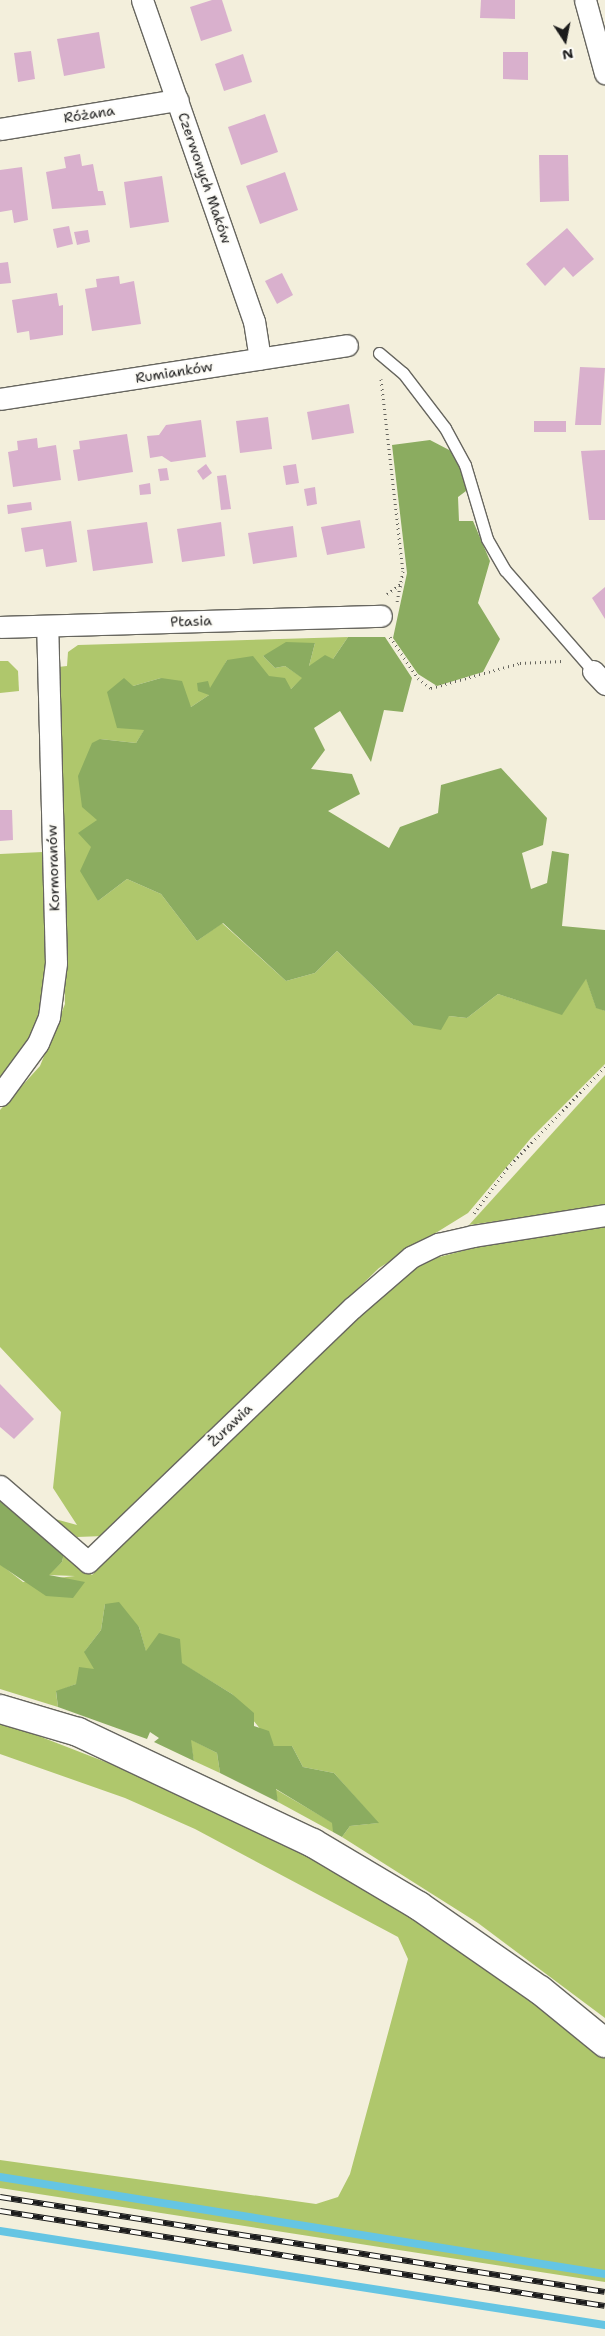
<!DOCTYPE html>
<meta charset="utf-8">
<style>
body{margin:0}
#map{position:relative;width:605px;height:2336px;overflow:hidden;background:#f3efdc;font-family:"Shantell Sans",sans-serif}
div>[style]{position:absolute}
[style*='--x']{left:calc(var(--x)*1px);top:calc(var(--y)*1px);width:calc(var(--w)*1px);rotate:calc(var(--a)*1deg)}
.green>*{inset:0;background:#afc76c}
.forest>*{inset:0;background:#8bac60}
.stream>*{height:8px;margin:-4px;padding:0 4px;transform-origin:4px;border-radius:4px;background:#65c5e3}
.building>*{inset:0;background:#d9b0cd}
.path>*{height:3px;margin-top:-1.5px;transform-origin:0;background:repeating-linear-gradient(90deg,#67665f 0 1px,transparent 0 5px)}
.roads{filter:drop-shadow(1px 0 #67665f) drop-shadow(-1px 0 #67665f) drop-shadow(0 1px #67665f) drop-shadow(0 -1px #67665f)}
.lane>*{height:11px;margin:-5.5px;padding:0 5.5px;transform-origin:5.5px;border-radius:5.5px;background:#fff}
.street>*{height:21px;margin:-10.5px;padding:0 10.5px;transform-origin:10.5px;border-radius:10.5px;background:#fff}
.secondary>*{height:28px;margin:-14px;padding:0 14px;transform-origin:14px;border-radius:14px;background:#fff}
.rail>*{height:5.5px;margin-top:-2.75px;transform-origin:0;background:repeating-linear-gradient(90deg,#fdfcf7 0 11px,#1c1c1c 0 22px);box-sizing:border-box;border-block:1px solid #1c1c1c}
span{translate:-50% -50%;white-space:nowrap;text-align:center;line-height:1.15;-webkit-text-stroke:4.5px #fdfcf7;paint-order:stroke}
.street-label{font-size:14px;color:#1c1c1c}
.north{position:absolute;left:540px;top:15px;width:50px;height:50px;-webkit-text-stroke:4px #fdfcf7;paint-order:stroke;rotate:169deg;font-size:14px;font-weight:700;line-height:20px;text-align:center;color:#1c1c1c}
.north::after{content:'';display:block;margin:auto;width:18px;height:22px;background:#1c1c1c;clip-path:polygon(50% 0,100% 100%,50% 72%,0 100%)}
</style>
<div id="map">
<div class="green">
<i style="clip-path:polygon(348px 637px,333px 659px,309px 666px,315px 643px,263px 656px,275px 668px,285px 666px,303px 678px,291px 689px,227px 660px,209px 695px,191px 707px,161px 678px,133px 686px,145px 729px,136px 743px,100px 739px,97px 820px,91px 847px,98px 901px,127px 879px,161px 894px,197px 941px,222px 923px,286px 981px,315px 973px,337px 951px,413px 1025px,449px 1016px,467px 1018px,498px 994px,562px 1014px,586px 978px,596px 1007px,605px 1011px,605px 1064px,531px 1138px,468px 1213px,379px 1268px,104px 1536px,77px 1537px,55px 1519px,77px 1525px,53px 1488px,61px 1412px,0 1347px,0 1110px,40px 1066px,65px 1004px,58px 667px,67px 666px,68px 652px,78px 645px)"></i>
<i style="clip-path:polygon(0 661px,8px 661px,18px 671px,19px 691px,0 693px)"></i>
<i style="clip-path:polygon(43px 852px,47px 958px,43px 999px,29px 1045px,0 1083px,0 854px)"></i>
<i style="clip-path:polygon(605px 1075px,605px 1206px,469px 1225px)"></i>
<i style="clip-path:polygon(605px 1227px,605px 2018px,478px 1923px,342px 1837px,350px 1826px,378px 1823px,334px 1773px,303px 1767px,292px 1746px,274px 1746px,232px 1694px,181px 1663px,146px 1652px,139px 1627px,105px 1604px,101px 1630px,85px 1651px,95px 1669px,76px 1684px,56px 1692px,58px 1707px,0 1689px,0 1564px,23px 1582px,75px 1576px,48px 1575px,62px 1562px,64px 1553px,92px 1575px,384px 1291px,428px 1260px,504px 1240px)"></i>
<i style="clip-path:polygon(0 1721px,214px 1804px,407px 1911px,531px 1997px,605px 2056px,605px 2282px,0 2188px,0 2160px,316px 2204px,338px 2197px,350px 2174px,408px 1959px,398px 1937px,195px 1829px,125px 1798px,0 1754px)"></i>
<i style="clip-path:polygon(190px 1739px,217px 1753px,220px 1773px,194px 1761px)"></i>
<i style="clip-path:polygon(275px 1789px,333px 1823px,333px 1832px,278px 1802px)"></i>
</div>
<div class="forest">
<i style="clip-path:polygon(430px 440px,453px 452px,470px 488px,458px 497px,459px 521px,473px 521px,490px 561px,478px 603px,500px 639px,483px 672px,437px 686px,418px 674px,393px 638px,407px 573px,392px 445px)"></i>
<i style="clip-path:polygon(348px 637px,385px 637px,412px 678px,403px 712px,384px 710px,371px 762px,340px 711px,314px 728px,325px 750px,311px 769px,352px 774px,360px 794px,328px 811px,389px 848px,400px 827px,438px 813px,441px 785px,501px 768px,547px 818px,543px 845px,522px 853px,531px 889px,547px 883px,552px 851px,569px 854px,562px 926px,605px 930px,605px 1011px,596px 1008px,586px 979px,562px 1015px,498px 994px,467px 1018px,449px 1016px,441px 1030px,413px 1025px,337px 951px,315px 973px,286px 981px,223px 923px,197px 941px,161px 894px,127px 879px,98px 901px,80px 871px,91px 847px,78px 833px,97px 820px,82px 807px,78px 776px,92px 743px,100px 739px,136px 743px,144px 730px,117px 728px,107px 692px,124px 678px,133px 686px,161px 678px,182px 681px,191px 707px,209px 695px,198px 691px,197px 683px,208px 681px,210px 688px,227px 660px,253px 656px,269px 676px,285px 678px,291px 689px,302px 678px,285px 666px,275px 668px,263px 656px,286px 642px,315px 643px,309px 666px,325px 655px,333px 659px)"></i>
<i style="clip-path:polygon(0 1501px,64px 1553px,62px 1562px,49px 1575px,85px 1582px,73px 1598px,46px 1596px,0 1565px)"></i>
<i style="clip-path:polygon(119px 1602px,139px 1627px,146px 1651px,159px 1633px,180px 1639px,182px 1663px,232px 1694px,254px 1713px,254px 1726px,269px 1731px,274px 1746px,292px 1746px,303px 1767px,334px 1773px,379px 1823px,350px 1826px,342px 1837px,333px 1832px,332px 1823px,276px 1789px,278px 1802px,220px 1773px,217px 1753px,191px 1740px,194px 1761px,154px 1742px,159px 1738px,150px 1732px,147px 1739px,58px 1707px,56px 1691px,76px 1684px,79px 1667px,94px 1669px,84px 1652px,101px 1630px,105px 1604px)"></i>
</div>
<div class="stream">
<i style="--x:0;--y:2177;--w:613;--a:9.11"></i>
<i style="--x:0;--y:2231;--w:612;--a:8.83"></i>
</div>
<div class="building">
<i style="clip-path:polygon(212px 0,222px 0,232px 31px,201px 41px,190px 7px)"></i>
<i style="clip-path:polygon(481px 0,515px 0,515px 19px,480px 18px)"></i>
<i style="clip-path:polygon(99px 32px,105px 68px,64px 76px,57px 39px)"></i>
<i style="clip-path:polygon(31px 51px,35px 79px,18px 82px,14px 53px)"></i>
<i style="clip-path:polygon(503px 52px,528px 52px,528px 80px,503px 79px)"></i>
<i style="clip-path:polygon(243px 54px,252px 82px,224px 91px,215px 64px)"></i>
<i style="clip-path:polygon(265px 114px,278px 152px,241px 165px,228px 127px)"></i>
<i style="clip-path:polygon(80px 154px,82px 166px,93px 164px,98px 191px,103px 191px,106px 205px,52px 209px,46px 172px,66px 168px,64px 157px)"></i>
<i style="clip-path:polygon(539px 155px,568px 155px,569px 201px,540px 202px)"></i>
<i style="clip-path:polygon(22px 167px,28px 220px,14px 223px,12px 210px,0 212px,0 170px)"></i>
<i style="clip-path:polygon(285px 172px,298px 210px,260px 224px,246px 186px)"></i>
<i style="clip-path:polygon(162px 176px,169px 222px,130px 228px,124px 182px)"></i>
<i style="clip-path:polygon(69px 226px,73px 244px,57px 248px,53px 229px)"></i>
<i style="clip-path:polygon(567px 228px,594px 259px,573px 277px,564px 267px,545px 286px,526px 264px)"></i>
<i style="clip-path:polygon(88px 230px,90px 242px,77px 245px,74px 232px)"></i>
<i style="clip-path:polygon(8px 262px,11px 283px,0 284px,0 263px)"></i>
<i style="clip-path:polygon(282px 273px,293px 295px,277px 304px,265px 281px)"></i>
<i style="clip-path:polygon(119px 276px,120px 284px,134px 281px,141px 324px,92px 331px,85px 289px,97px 287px,96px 279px)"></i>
<i style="clip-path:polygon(57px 293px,59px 306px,63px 305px,63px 335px,30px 340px,29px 331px,17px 333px,12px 300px)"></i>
<i style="clip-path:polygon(580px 367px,605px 368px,601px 425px,575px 425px)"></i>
<i style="clip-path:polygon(349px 404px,354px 433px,312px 440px,307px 412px)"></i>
<i style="clip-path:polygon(268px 417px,272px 449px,240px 453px,236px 421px)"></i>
<i style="clip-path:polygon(201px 420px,206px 457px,171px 462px,162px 456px,150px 458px,147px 436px,159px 435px,166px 425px)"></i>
<i style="clip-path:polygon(534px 421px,566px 421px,566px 432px,534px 432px)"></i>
<i style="clip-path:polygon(127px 434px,133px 472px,78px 481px,73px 450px,80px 449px,79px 441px)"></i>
<i style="clip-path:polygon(37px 438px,38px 448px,56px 445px,61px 480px,13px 487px,8px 452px,18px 450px,17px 441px)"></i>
<i style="clip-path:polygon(605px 450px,605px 520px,589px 520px,581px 451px)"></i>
<i style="clip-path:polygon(206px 464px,212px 473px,203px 480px,197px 471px)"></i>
<i style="clip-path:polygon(296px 464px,299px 483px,286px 485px,283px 466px)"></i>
<i style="clip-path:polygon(167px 468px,169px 480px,160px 481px,158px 469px)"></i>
<i style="clip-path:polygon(226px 475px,231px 509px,221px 510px,217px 476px)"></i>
<i style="clip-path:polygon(150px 483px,151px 494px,140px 495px,139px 485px)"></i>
<i style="clip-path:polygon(315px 487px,317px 504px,307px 506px,304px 489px)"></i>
<i style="clip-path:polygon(31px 502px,32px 510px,8px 514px,7px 505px)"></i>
<i style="clip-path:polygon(360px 520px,365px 548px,327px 555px,321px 527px)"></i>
<i style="clip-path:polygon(71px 521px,77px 562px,46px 567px,43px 549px,25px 552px,21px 528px)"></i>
<i style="clip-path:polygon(147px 522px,153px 563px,93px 571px,87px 530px)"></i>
<i style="clip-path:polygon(221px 522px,225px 556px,182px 562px,177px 529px)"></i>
<i style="clip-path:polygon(293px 526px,297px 557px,253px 564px,248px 533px)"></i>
<i style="clip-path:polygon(605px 587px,605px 619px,592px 598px)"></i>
<i style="clip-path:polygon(0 810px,12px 810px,13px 840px,0 841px)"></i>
<i style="clip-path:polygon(0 1384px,34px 1419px,14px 1439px,0 1427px)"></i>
</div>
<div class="path">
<i style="--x:381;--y:379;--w:193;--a:83.5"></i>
<i style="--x:403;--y:571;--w:31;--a:101"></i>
<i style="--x:387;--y:594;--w:19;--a:-36"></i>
<i style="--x:390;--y:637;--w:50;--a:55.7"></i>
<i style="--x:418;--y:678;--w:16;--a:38"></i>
<i style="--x:431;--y:688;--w:92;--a:-15.7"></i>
<i style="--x:520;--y:663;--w:42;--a:-2.7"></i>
<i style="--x:474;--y:1213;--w:56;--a:-53.7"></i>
<i style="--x:507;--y:1168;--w:141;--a:-45.9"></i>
</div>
<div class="roads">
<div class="lane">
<i style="--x:379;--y:353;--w:31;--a:40"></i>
<i style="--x:403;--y:373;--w:69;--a:52.6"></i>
<i style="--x:445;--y:428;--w:42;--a:61.6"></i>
<i style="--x:465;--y:465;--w:77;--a:73.4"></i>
<i style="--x:487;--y:539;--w:36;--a:60"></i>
<i style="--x:505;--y:570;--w:134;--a:48.9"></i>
</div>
<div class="street">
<i style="--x:142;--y:0;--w:340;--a:70.8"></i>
<i style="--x:254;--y:321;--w:38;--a:81"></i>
<i style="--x:585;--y:0;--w:76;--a:74.7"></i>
<i style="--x:0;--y:129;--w:180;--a:-9.3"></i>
<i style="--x:0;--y:399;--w:351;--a:-8.8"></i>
<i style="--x:0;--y:627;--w:381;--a:-1.7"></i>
<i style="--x:593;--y:671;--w:18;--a:47"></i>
<i style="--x:0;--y:1095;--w:64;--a:-53.8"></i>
<i style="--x:38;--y:1043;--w:28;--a:-67"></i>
<i style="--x:49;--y:1017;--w:54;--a:-82.6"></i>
<i style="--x:56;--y:963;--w:337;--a:-91.5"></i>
<i style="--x:0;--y:1486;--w:116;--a:40.8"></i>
<i style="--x:88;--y:1562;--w:366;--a:-43.9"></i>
<i style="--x:352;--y:1308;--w:78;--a:-40.8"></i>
<i style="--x:411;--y:1257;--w:30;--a:-26"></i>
<i style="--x:438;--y:1244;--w:36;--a:-13"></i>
<i style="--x:473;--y:1236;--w:134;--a:-9"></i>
</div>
<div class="secondary">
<i style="--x:0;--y:1709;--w:81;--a:16.4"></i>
<i style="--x:78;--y:1732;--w:260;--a:25.3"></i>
<i style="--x:313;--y:1843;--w:123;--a:30.7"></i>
<i style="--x:419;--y:1906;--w:147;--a:34.8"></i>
<i style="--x:540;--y:1990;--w:84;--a:39.2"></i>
</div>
</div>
<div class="rail">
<i style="--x:0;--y:2197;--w:612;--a:8.92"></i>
<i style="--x:0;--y:2211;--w:612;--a:8.92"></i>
</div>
<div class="street-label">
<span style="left:89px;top:114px;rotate:-9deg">Różana</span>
<span style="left:205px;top:178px;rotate:71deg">Czerwonych Maków</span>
<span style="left:174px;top:372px;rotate:-9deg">Rumianków</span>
<span style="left:191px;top:621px;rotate:-2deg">Ptasia</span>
<span style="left:53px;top:868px;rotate:-92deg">Kormoranów</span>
<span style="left:230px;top:1425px;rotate:-44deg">Żurawia</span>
</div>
<div class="north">N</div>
</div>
